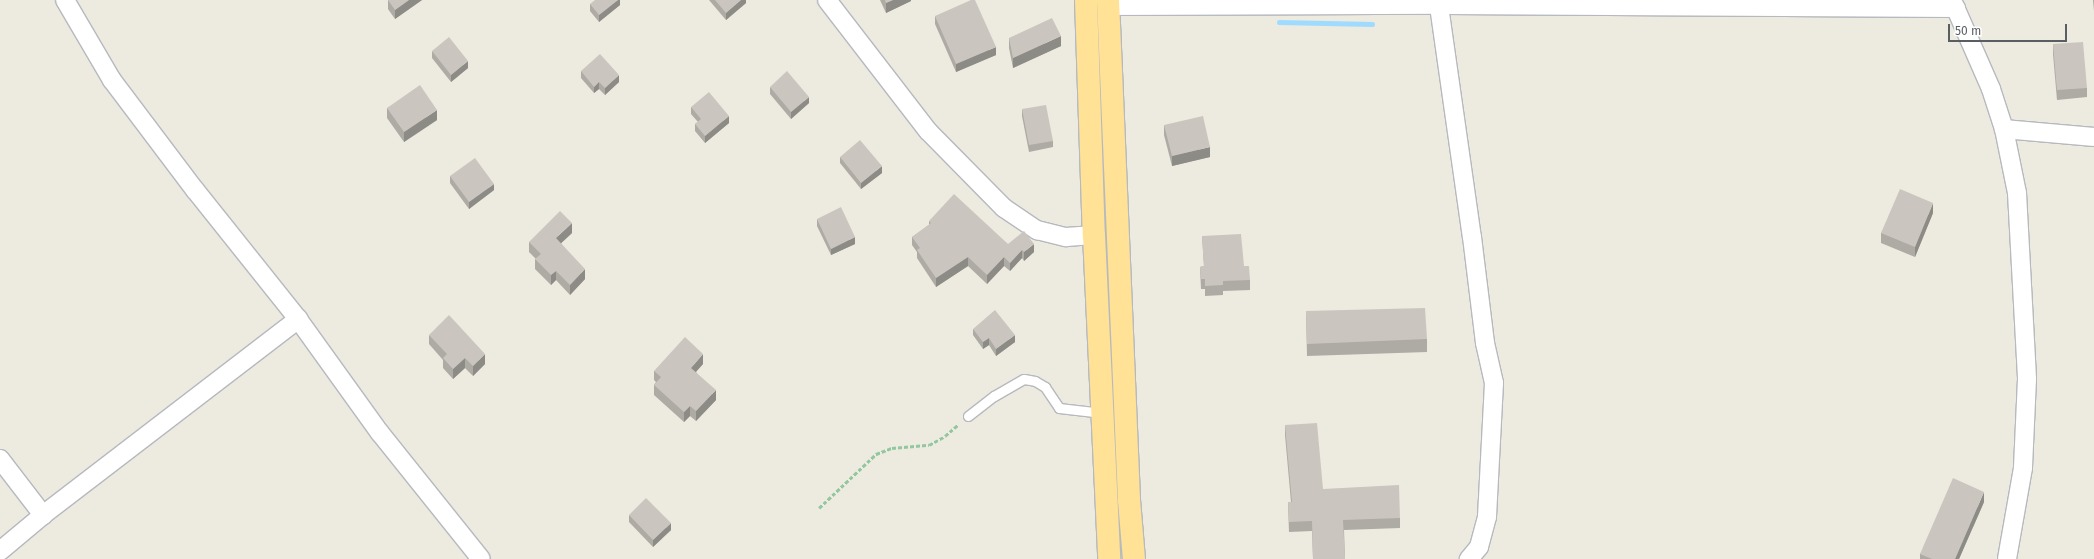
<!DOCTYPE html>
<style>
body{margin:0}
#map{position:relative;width:2094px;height:559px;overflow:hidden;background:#edeae0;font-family:"Fira Sans",sans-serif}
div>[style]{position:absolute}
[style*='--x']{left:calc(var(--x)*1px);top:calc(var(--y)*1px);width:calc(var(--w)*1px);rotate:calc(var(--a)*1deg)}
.stream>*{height:4.5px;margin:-2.25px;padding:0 2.25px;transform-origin:2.25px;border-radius:2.25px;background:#9fdbff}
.path>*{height:2.5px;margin-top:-1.25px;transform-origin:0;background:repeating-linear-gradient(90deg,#93c89f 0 4px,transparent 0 6px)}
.roads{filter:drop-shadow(1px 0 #b6b9be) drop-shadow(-1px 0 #b6b9be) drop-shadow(0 1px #b6b9be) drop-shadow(0 -1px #b6b9be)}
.service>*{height:9px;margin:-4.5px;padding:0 4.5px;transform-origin:4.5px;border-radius:4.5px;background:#fff}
.minor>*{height:18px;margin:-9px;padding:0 9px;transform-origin:9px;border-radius:9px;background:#fff}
.trunk>*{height:22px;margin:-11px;padding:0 11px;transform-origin:11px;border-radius:11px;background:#ffe295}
.wall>*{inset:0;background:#aeaaa4}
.shaded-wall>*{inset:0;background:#8d8b86}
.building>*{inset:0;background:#cac6bf}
span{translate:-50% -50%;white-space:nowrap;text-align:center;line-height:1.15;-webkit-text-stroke:3.5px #fff;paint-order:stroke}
.scale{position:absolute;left:1948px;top:24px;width:119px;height:18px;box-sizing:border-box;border:2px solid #595e62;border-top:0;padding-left:5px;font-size:12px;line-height:14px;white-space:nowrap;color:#595e62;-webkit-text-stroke:3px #fff;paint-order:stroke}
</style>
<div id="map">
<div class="stream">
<i style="--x:1279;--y:22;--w:93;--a:1.2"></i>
</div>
<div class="path">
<i style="--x:819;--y:508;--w:79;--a:-43.5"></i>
<i style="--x:876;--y:454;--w:17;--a:-21"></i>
<i style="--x:892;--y:448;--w:37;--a:-5"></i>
<i style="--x:929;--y:445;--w:18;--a:-29"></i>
<i style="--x:945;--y:436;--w:18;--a:-41"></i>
</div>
<div class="roads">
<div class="service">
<i style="--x:968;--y:416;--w:33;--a:-38"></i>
<i style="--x:994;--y:396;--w:34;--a:-30"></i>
<i style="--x:1024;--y:379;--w:11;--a:10"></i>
<i style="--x:1035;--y:381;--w:12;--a:31"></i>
<i style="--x:1045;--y:387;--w:25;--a:56"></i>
<i style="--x:1059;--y:408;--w:44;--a:6.5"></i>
</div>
<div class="minor">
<i style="--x:65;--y:0;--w:93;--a:59.6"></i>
<i style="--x:112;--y:80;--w:138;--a:53"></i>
<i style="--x:195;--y:190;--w:165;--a:51.4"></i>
<i style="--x:298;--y:319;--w:140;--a:54.3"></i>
<i style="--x:380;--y:433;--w:161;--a:51.3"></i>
<i style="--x:827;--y:0;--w:165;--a:52.4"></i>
<i style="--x:928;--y:131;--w:108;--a:45.4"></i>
<i style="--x:1004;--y:208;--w:40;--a:34"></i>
<i style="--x:1037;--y:230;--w:30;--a:14"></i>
<i style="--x:1066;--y:237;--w:28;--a:-4"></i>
<i style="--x:1952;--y:0;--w:97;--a:66.3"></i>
<i style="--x:1991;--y:89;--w:42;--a:72"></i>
<i style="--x:2004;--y:129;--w:65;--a:78.5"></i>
<i style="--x:2017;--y:193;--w:186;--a:86.9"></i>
<i style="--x:2027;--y:379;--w:89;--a:92.6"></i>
<i style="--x:2023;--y:468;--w:92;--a:100"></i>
<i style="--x:1108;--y:6;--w:339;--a:-0.2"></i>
<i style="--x:1447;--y:5;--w:509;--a:0.34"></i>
<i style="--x:1439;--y:6;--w:233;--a:81.9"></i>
<i style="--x:1472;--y:237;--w:107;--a:83"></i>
<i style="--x:1485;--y:343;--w:41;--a:77.3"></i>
<i style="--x:1494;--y:383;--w:134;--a:93"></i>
<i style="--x:1487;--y:517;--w:31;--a:105"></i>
<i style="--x:1479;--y:547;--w:16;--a:130"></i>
<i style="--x:2004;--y:129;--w:90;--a:5.1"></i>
<i style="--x:0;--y:459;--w:71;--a:52.5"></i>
<i style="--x:0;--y:551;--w:56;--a:-39.9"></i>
<i style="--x:43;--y:515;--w:322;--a:-37.5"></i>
</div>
<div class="trunk">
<i style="--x:1086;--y:0;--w:235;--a:88.1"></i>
<i style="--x:1094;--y:235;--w:324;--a:87.3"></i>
<i style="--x:1108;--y:0;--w:500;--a:87.59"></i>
<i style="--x:1129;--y:500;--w:59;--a:85.2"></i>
</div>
</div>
<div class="wall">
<i style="clip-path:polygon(388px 0,422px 0,395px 19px,388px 9px)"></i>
<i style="clip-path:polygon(620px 0,620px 5px,599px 22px,590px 11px,590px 4px)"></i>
<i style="clip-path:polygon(709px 0,746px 0,746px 3px,726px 20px)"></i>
<i style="clip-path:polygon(880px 0,911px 0,911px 1px,886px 13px)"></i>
<i style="clip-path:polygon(2093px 0,2094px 0,2094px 11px)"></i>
<i style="clip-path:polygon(935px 16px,996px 55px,956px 72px,935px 24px)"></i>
<i style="clip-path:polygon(1009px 38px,1061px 46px,1013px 68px,1009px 48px)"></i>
<i style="clip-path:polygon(2053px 44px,2087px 88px,2087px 97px,2057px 100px,2053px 54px)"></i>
<i style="clip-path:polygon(432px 51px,468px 68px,451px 82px,432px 58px)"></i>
<i style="clip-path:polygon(581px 71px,619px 82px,605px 95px,599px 89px,594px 93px,581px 78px)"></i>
<i style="clip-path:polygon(770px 87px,809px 103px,791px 119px,770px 94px)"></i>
<i style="clip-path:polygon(691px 107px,729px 123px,705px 143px,695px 131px,695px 124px,698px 122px,691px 114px)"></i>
<i style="clip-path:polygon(387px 108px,437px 120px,404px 142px,387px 118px)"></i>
<i style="clip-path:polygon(1022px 109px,1053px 141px,1053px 147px,1029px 152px,1022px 116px)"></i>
<i style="clip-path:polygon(1164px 125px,1210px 157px,1172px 166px,1164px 135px)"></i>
<i style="clip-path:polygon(840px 157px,882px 173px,861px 189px,840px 163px)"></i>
<i style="clip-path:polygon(450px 176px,494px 190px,469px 209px,450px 183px)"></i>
<i style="clip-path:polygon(1933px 213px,1915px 257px,1881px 243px,1881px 233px)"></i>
<i style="clip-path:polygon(817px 219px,855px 244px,831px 255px,817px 226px)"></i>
<i style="clip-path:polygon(929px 221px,1008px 244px,1034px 252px,1024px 261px,1022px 258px,1010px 271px,1004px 266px,987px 284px,968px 266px,936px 287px,917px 258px,917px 252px,912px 245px,912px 237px,929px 225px)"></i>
<i style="clip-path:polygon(572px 233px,561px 243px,585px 279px,570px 295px,556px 280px,551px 285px,535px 269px,535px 259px,536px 259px,529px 252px,529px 242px)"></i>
<i style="clip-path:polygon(1202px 236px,1250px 280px,1250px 290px,1223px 291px,1223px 295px,1205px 296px,1205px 289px,1201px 289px,1200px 267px,1204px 266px)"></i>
<i style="clip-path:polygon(1306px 311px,1427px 339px,1427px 352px,1307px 356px)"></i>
<i style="clip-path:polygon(973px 329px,1015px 342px,996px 356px,989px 345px,983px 349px,973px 335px)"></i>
<i style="clip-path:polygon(429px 335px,485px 364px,473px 376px,465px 368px,453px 379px,443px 368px,443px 360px,429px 344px)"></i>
<i style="clip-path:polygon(703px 364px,696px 372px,716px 400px,696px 421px,690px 416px,684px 422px,654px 395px,654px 385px,656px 382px,654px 380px,654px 371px)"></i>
<i style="clip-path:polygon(1285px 425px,1323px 489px,1400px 518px,1400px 528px,1344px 530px,1345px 559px,1313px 559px,1312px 531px,1289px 532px,1288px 502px,1291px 502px,1285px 435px)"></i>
<i style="clip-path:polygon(1984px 502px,1959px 559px,1920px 559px,1920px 554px)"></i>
<i style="clip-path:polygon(629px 515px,671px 530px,653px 547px,629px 522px)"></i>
</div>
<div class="shaded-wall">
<i style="clip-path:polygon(409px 0,422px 0,395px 19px,395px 10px)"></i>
<i style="clip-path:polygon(618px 0,620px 0,620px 5px,599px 22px,599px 15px)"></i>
<i style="clip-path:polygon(741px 0,746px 0,746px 3px,726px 20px,726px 13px)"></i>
<i style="clip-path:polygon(893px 0,911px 0,911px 1px,886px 13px,886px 3px)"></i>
<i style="clip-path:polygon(1061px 36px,1061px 46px,1013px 68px,1013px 58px)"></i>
<i style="clip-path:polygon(996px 47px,996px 55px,956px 72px,956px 64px)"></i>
<i style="clip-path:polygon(468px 61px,468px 68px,451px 82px,451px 75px)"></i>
<i style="clip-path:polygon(619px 75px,619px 82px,605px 95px,605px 88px)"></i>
<i style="clip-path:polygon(599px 82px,599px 89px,594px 93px,594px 87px)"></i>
<i style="clip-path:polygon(809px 97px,809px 103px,791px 119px,791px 112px)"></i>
<i style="clip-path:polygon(437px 110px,437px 120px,404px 142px,404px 132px)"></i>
<i style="clip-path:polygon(729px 116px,729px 123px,705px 143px,705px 136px)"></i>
<i style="clip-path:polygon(1210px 147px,1210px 157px,1172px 166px,1172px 156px)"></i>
<i style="clip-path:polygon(882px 166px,882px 173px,861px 189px,861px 183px)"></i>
<i style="clip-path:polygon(494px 184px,494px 190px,469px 209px,469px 202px)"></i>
<i style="clip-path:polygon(1933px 203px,1933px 213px,1915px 257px,1915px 247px)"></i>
<i style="clip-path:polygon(572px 223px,572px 233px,556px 248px,556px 238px)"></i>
<i style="clip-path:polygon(855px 237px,855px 244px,831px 255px,831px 249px)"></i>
<i style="clip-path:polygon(1034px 244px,1034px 252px,1024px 261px,1024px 252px)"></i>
<i style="clip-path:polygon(1022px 250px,1022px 258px,1010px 271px,1010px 263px)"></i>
<i style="clip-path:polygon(968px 257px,968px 266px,936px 287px,936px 278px)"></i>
<i style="clip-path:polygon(1004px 257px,1004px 266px,987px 284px,987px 275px)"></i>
<i style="clip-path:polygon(585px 269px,585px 279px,570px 295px,570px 285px)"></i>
<i style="clip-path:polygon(556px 271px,556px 280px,551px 285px,551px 275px)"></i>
<i style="clip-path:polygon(1015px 335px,1015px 342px,996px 356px,996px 349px)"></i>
<i style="clip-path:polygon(989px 338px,989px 345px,983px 349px,983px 342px)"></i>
<i style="clip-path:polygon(485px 354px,485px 364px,473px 376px,473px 366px)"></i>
<i style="clip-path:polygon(703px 354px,703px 364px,691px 377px,691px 368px)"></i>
<i style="clip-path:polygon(465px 358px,465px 368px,453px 379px,453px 369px)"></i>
<i style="clip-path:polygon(716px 390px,716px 400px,696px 421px,696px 411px)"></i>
<i style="clip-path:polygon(690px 406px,690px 416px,684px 422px,684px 412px)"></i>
<i style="clip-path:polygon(1984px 492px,1984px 502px,1959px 559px,1955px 559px)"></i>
<i style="clip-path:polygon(671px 523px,671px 530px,653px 547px,653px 540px)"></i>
</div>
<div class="building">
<i style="clip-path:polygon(388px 0,409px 0,395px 10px)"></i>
<i style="clip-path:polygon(595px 0,618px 0,599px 15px,590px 4px)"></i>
<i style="clip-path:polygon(715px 0,741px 0,726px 13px)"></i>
<i style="clip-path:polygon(885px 0,893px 0,886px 3px)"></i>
<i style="clip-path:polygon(971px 0,975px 0,996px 47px,956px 64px,935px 16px)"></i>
<i style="clip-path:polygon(1052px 18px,1061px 36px,1013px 58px,1009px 38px)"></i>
<i style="clip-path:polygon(449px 37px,468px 61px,451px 75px,432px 51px)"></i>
<i style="clip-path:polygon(2083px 42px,2087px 88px,2057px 90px,2053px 44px)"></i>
<i style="clip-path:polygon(600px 54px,619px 75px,605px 88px,599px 82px,594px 87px,581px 71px)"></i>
<i style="clip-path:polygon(787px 71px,809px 97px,791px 112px,770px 87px)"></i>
<i style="clip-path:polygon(420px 85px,437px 110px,404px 132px,387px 108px)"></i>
<i style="clip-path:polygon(709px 92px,729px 116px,705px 136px,695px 124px,701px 119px,691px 107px)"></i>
<i style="clip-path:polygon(1046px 105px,1053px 141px,1029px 145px,1022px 109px)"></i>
<i style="clip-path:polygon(1203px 116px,1210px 147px,1172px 156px,1164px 125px)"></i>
<i style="clip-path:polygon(860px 140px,882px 166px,861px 183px,840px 157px)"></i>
<i style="clip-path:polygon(475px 158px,494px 184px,469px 202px,450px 176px)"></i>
<i style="clip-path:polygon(1900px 189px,1933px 203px,1915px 247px,1881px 233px)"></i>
<i style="clip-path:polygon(954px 194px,1008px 244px,1024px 231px,1034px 244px,1024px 252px,1022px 250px,1010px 263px,1004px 257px,987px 275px,968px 257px,936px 278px,917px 250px,920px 248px,912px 237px,931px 223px,929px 221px)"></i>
<i style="clip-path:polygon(841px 207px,855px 237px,831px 249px,817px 219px)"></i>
<i style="clip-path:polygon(560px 211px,572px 223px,556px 238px,585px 269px,570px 285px,556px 271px,551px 275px,535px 259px,541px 254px,529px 242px)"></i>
<i style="clip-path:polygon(1241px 234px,1244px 266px,1249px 266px,1250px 280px,1223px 281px,1223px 285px,1205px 286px,1205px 279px,1201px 279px,1200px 267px,1204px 266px,1202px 236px)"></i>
<i style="clip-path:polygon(1425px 308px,1427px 339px,1307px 344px,1306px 311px)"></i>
<i style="clip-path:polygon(995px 310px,1015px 335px,996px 349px,989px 338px,983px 342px,973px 329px)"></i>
<i style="clip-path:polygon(449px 315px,485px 354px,473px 366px,465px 358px,453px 369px,443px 358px,447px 354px,429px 335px)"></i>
<i style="clip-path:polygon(685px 337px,703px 354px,691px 368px,716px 390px,696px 411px,690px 406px,684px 412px,654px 385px,661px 377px,654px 371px)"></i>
<i style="clip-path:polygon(1317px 423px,1323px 489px,1399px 485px,1400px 518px,1343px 520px,1345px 559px,1313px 559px,1312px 521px,1289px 522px,1288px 502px,1292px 502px,1285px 425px)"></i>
<i style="clip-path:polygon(1953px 478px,1984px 492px,1955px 559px,1932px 559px,1920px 554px)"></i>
<i style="clip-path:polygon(646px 498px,671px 523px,653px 540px,629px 515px)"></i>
</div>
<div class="scale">50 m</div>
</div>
